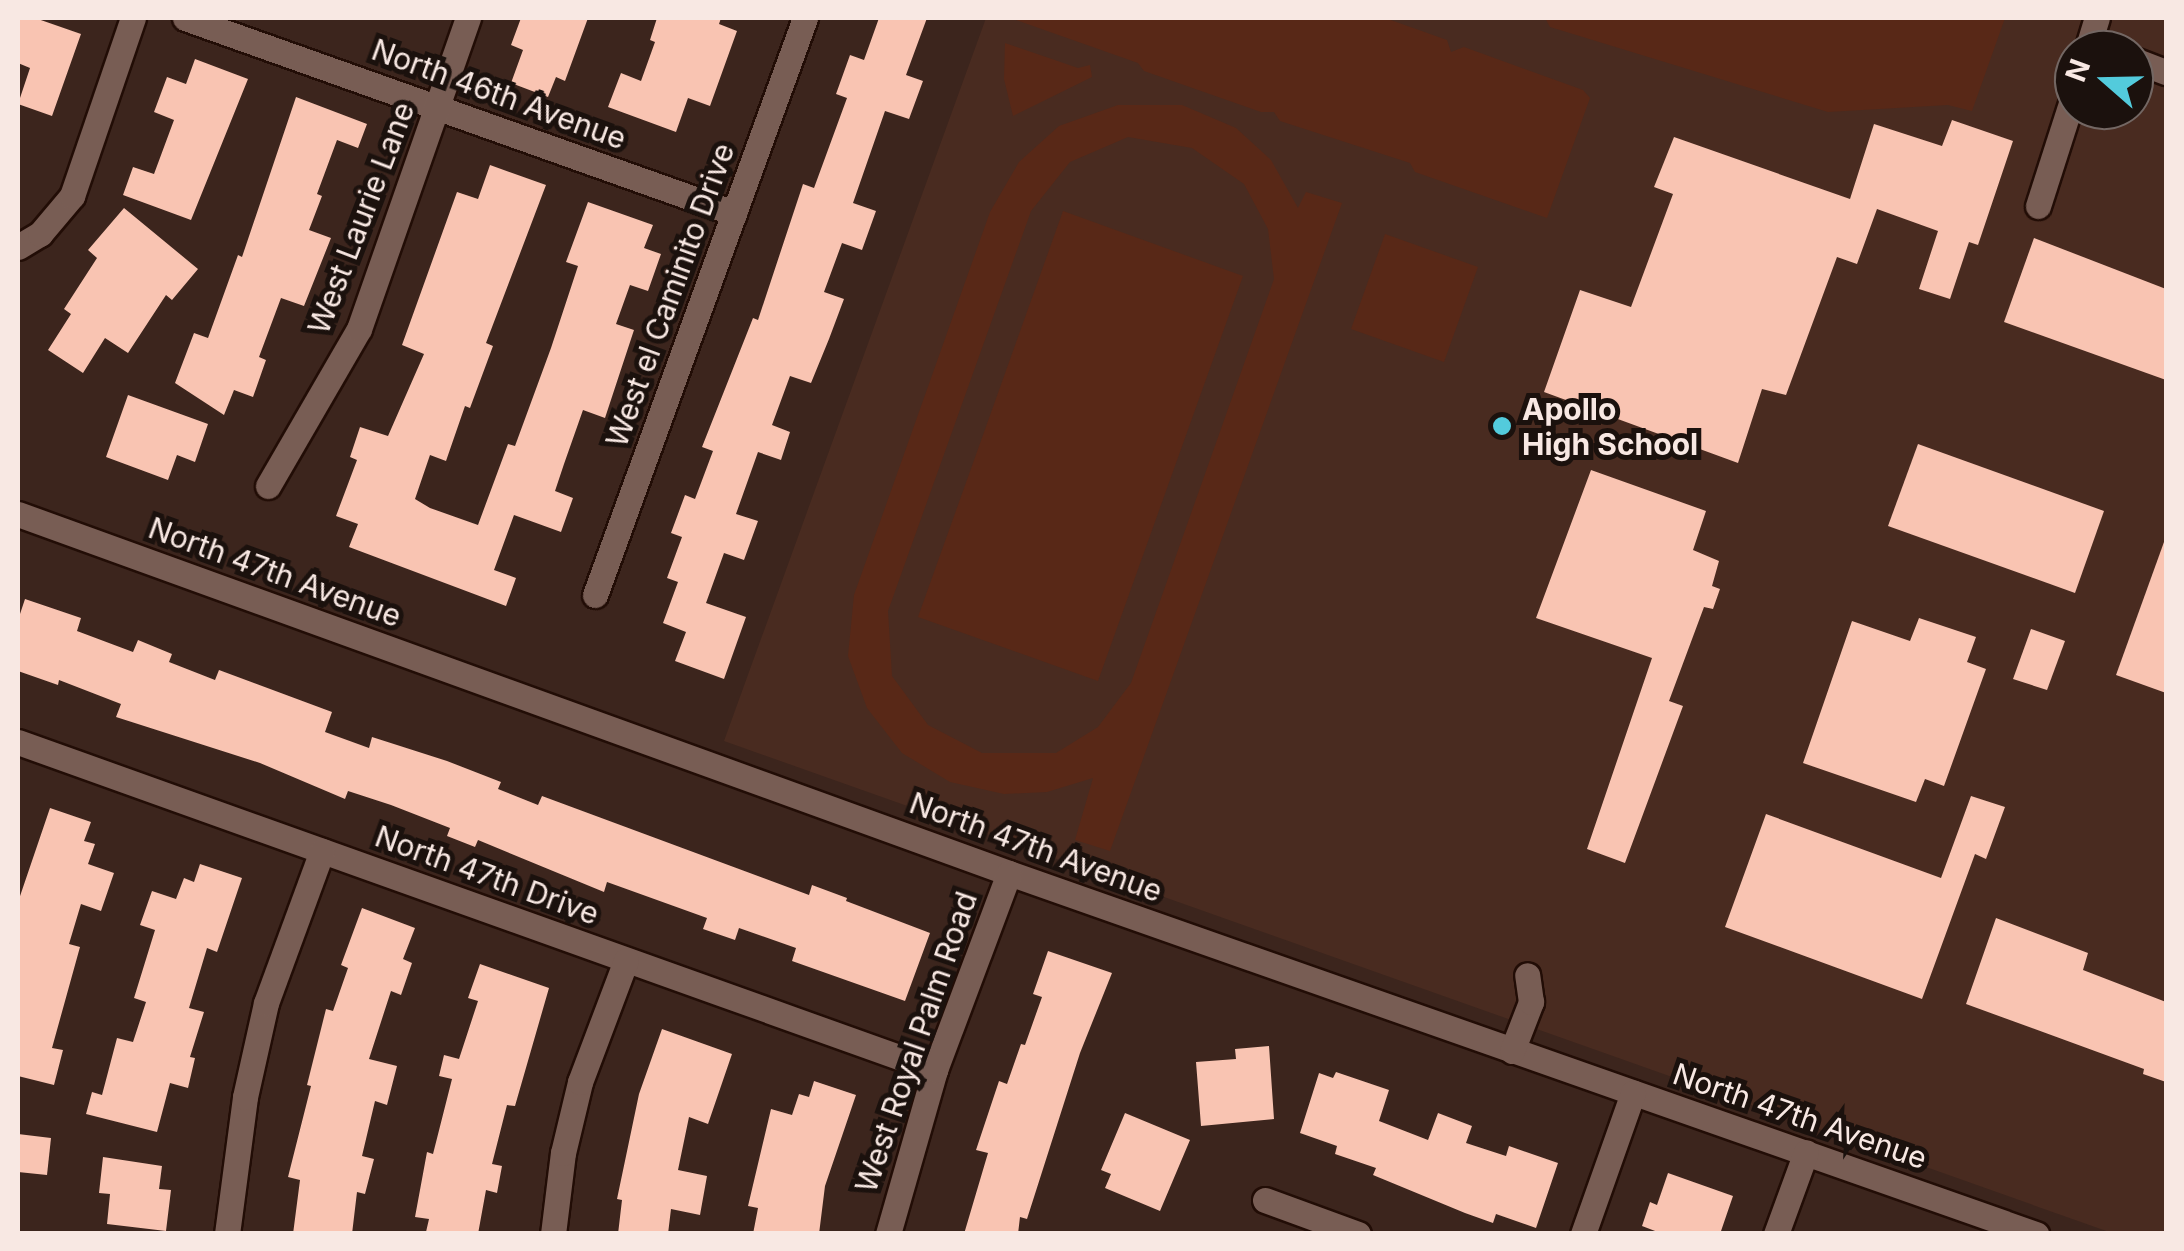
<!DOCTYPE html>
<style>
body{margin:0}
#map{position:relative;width:2184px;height:1251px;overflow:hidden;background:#3c251d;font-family:Inter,sans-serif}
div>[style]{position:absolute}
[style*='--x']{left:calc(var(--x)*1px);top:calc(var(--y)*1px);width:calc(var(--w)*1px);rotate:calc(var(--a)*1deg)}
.built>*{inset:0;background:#492b20}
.green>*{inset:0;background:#582817}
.building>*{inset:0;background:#f9c4b2}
.roads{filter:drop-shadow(2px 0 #220d06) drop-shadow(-2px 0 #220d06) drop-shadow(0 2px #220d06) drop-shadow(0 -2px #220d06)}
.minor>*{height:25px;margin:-12.5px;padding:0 12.5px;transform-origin:12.5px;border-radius:12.5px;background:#785d54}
.dots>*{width:28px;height:28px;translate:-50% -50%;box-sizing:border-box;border:5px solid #1b110d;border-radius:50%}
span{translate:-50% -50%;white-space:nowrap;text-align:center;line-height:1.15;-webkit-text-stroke:10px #1b110d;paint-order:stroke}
.street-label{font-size:30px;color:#f8e8e3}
.poi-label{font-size:30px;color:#f8e8e3;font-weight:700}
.left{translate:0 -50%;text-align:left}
.frame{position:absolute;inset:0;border:20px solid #f8e8e3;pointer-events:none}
.north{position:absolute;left:2054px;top:30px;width:100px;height:100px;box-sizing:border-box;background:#1b110d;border:2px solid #736763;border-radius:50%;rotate:290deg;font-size:28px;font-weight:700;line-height:40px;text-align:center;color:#f8e8e3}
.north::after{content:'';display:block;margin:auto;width:35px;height:45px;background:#53cbdc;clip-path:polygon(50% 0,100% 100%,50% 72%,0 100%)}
</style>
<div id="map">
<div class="built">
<i style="clip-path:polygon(evenodd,986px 18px,2166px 18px,2166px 1233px,2112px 1233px,724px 741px,986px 18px,2074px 50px,2134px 50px,2134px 110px,2074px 110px,2074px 50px)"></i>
</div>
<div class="green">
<i style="clip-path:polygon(1010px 18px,1385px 18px,1447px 40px,1451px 52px,1464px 47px,1583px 90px,1590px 98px,1547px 218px,1415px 172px,1410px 163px,1280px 121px,1274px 112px,1261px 112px,1144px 71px,1138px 63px)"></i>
<i style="clip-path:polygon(1545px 18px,2005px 18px,1972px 111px,1948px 105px,1828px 112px,1550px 27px)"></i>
<i style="clip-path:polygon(1005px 43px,1078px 68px,1090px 65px,1092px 77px,1013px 116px,1004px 79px)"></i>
<i style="clip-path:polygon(evenodd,1118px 105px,1182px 105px,1236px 128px,1271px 160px,1298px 208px,1306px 192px,1342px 203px,1110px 851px,1075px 840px,1093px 778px,1047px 792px,1004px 794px,950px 782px,902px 753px,867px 708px,848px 656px,854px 595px,990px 212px,1019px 162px,1059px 126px,1118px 105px,1128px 137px,1192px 148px,1244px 184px,1268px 229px,1274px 279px,1131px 683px,1098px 727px,1056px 753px,982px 753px,928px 725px,892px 676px,888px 611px,1031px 211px,1070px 162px,1128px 137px)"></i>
<i style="clip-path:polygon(1063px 211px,1243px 276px,1098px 681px,918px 617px)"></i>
<i style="clip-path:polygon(1385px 234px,1478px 267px,1444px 362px,1351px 329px)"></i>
</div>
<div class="building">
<i style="clip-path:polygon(18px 18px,35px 18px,81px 34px,52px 116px,18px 104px,30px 68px,18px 63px)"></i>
<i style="clip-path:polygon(521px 18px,588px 18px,565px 81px,556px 77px,548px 97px,511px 83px,523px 50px,511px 45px)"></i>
<i style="clip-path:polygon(657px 18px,721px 18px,719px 24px,737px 31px,710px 106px,688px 98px,676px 132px,608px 107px,621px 73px,641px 81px,655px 42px,650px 40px)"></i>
<i style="clip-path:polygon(879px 18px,927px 18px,906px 75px,923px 81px,909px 119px,885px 111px,853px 203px,876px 211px,862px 250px,842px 243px,824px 292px,844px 299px,829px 339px,811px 383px,790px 376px,772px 425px,790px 432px,781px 460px,758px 452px,736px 514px,758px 521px,744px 560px,724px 553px,706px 603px,746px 617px,724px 679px,675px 661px,686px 632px,663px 623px,678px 582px,667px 578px,682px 537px,671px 533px,685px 495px,695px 499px,713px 451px,702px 447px,753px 318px,758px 320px,803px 184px,814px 188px,847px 98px,836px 94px,850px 55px,864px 60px)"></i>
<i style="clip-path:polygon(195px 59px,248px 79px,191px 220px,123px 195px,133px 167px,154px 174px,174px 120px,154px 112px,167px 77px,186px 84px)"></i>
<i style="clip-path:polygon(296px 97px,367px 124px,358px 148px,337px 140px,317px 194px,322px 196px,309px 230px,331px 238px,304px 306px,281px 298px,259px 357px,266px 360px,253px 397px,234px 390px,224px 415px,175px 383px,194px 333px,208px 338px,238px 255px,242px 257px)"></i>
<i style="clip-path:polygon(1952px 120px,2013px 141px,1978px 245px,1969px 242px,1950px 299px,1919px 289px,1938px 231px,1877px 209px,1857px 264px,1837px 257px,1786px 395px,1762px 389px,1738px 463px,1544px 392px,1580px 290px,1631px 307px,1673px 194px,1654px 187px,1674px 137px,1850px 199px,1874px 124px,1942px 146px)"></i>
<i style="clip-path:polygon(490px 165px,546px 185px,486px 343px,493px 346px,470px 408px,465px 406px,446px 461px,430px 455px,415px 499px,430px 508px,478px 525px,508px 444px,515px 446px,551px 348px,578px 266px,566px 262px,588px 202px,653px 225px,644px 248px,661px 254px,648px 291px,630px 285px,616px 324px,634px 330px,605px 418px,583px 410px,564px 464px,555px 491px,573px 498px,561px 532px,514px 515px,494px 570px,516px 578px,506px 606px,349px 547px,358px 524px,336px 516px,357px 460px,350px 457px,360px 427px,388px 436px,424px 354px,402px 345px,457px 192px,478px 199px)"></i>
<i style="clip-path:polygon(124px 208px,198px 269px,172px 300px,166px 295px,128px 353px,105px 338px,83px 373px,48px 350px,71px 314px,64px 309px,97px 258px,88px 250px)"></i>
<i style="clip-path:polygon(2034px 238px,2166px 289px,2166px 380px,2004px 322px)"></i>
<i style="clip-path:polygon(128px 395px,208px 424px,195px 462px,177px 455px,168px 480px,106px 457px)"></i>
<i style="clip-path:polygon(1918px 444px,2104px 511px,2075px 593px,1888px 526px)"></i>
<i style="clip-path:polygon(1591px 470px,1706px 511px,1693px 550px,1719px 561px,1712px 586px,1720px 589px,1713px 609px,1704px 607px,1669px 701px,1683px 706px,1625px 863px,1587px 849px,1652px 658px,1536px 618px)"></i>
<i style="clip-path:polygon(2164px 542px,2166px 542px,2166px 693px,2116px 675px)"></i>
<i style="clip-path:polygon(25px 599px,81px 618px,77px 631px,133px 652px,138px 640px,172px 654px,169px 662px,215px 680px,219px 670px,332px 712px,325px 732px,369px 748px,372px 737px,447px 761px,501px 782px,498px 789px,538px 805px,542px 796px,809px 895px,812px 885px,847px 898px,846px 901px,930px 933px,905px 1001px,792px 961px,796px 948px,739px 928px,735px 940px,703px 929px,707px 918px,607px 882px,604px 892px,478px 840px,475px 847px,447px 836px,450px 828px,391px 805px,348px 791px,345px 799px,260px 763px,116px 717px,121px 704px,59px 680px,58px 685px,18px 671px,18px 620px)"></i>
<i style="clip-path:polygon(1919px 618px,1976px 637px,1967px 662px,1986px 669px,1944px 786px,1925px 779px,1916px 802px,1803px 763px,1852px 621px,1910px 641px)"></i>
<i style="clip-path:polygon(2031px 629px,2065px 641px,2047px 690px,2013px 679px)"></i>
<i style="clip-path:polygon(1971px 796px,2005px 807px,1986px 859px,1975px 854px,1922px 999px,1725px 927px,1766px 814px,1941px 878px)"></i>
<i style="clip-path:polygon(50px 808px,91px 822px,84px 841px,95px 844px,88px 864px,114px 873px,101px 911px,81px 904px,69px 944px,80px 947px,52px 1048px,63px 1050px,54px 1085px,18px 1076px,18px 902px)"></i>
<i style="clip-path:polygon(200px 864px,242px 878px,217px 952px,207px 948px,189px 1008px,204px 1012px,190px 1057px,195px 1058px,188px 1088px,170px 1083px,157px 1132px,86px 1114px,92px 1092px,102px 1095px,117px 1038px,133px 1042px,146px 1002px,134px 998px,155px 930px,140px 925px,152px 891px,176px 899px,184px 878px,194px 882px)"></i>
<i style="clip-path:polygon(362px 908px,415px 928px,403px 959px,412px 963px,401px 995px,391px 991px,369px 1059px,397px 1066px,387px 1105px,375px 1101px,362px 1156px,374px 1159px,365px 1194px,357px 1192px,352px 1234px,293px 1234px,300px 1180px,288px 1177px,311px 1086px,307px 1085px,326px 1009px,333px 1011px,348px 968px,341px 965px)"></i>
<i style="clip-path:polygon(1996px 918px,2088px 953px,2083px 970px,2166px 1002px,2166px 1082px,2143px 1074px,2144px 1069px,1966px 1004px)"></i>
<i style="clip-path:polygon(1048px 951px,1112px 973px,1080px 1053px,1027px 1219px,1020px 1217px,1018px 1234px,964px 1234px,988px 1153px,976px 1150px,999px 1081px,1007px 1084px,1021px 1044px,1025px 1045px,1042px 997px,1033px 994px)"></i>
<i style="clip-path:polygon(480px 964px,549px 988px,515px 1106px,507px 1105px,492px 1164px,502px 1166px,497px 1193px,486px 1190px,478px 1234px,426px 1232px,429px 1219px,415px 1217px,427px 1152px,433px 1154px,452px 1079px,439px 1076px,444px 1055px,459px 1059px,478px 1001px,468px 998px)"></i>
<i style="clip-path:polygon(662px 1029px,732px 1054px,708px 1124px,689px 1117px,678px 1170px,707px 1176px,700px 1215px,671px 1209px,668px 1234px,618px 1234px,622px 1200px,617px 1199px,639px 1094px)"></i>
<i style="clip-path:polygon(1269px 1046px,1274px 1119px,1201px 1126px,1196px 1062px,1236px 1059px,1235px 1049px)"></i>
<i style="clip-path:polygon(1336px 1072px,1389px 1090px,1379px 1121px,1428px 1140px,1438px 1113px,1472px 1126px,1466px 1143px,1506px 1156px,1509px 1146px,1558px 1163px,1536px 1228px,1496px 1214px,1493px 1223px,1465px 1213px,1373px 1175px,1376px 1168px,1335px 1154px,1337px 1146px,1300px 1133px,1319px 1073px,1333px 1078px)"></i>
<i style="clip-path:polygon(814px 1081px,856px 1095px,825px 1186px,819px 1234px,753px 1234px,758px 1208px,748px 1206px,771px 1109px,792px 1115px,799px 1094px,809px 1097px)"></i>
<i style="clip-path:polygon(1125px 1113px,1190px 1140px,1160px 1211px,1105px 1188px,1111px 1174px,1101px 1170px)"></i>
<i style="clip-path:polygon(18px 1134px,51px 1138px,47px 1175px,18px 1172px)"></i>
<i style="clip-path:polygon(103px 1157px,162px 1166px,159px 1189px,171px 1190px,166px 1231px,107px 1224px,110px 1194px,99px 1193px)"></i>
<i style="clip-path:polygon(1668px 1173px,1733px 1196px,1720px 1234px,1663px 1234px,1642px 1226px,1650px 1202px,1657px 1205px)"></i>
</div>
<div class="roads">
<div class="minor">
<i style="--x:185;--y:18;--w:583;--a:19.55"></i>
<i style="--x:2087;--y:50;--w:34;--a:-73"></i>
<i style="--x:2134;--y:60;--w:34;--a:21"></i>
<i style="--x:2038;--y:206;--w:118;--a:-72.2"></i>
<i style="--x:18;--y:247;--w:26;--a:-31"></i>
<i style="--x:40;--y:234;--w:50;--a:-49.9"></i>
<i style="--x:72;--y:196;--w:188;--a:-71.1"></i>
<i style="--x:268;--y:486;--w:181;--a:-59.9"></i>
<i style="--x:359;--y:329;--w:330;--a:-70.7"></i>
<i style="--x:18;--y:514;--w:1054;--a:19.91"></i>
<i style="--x:1009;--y:873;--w:1089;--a:19.37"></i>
<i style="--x:595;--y:595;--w:614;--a:-70"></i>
<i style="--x:18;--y:742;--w:974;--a:19.68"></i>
<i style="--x:1512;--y:1051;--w:53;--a:-68.8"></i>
<i style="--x:1531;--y:1002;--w:27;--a:-98"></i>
<i style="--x:1265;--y:1200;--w:99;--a:20.1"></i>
<i style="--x:227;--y:1234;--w:138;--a:-82.5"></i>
<i style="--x:245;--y:1097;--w:96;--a:-77.4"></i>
<i style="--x:266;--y:1003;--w:162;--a:-69.8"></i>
<i style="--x:553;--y:1234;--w:82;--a:-83"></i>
<i style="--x:563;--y:1153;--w:73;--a:-76.5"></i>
<i style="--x:580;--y:1082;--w:130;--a:-69.3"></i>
<i style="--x:888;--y:1234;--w:171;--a:-74"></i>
<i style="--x:935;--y:1070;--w:210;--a:-69.4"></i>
<i style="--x:1583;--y:1234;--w:150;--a:-70.5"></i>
<i style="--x:1776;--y:1234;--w:87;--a:-69.9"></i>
</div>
</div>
<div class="dots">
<i style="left:1502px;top:426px;background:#53cbdc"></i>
</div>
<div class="street-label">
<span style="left:499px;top:94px;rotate:20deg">North 46th Avenue</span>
<span style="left:361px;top:218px;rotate:-69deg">West Laurie Lane</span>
<span style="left:670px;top:295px;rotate:-70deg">West el Caminito Drive</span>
<span style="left:275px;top:572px;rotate:20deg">North 47th Avenue</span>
<span style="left:1036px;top:847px;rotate:20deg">North 47th Avenue</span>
<span style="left:487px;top:875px;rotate:20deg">North 47th Drive</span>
<span style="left:916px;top:1042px;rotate:-71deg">West Royal Palm Road</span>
<span style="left:1800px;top:1116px;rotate:19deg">North 47th Avenue</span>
</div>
<div class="poi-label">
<span class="left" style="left:1522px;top:426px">Apollo<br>High School</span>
</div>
<div class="frame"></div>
<div class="north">N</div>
</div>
